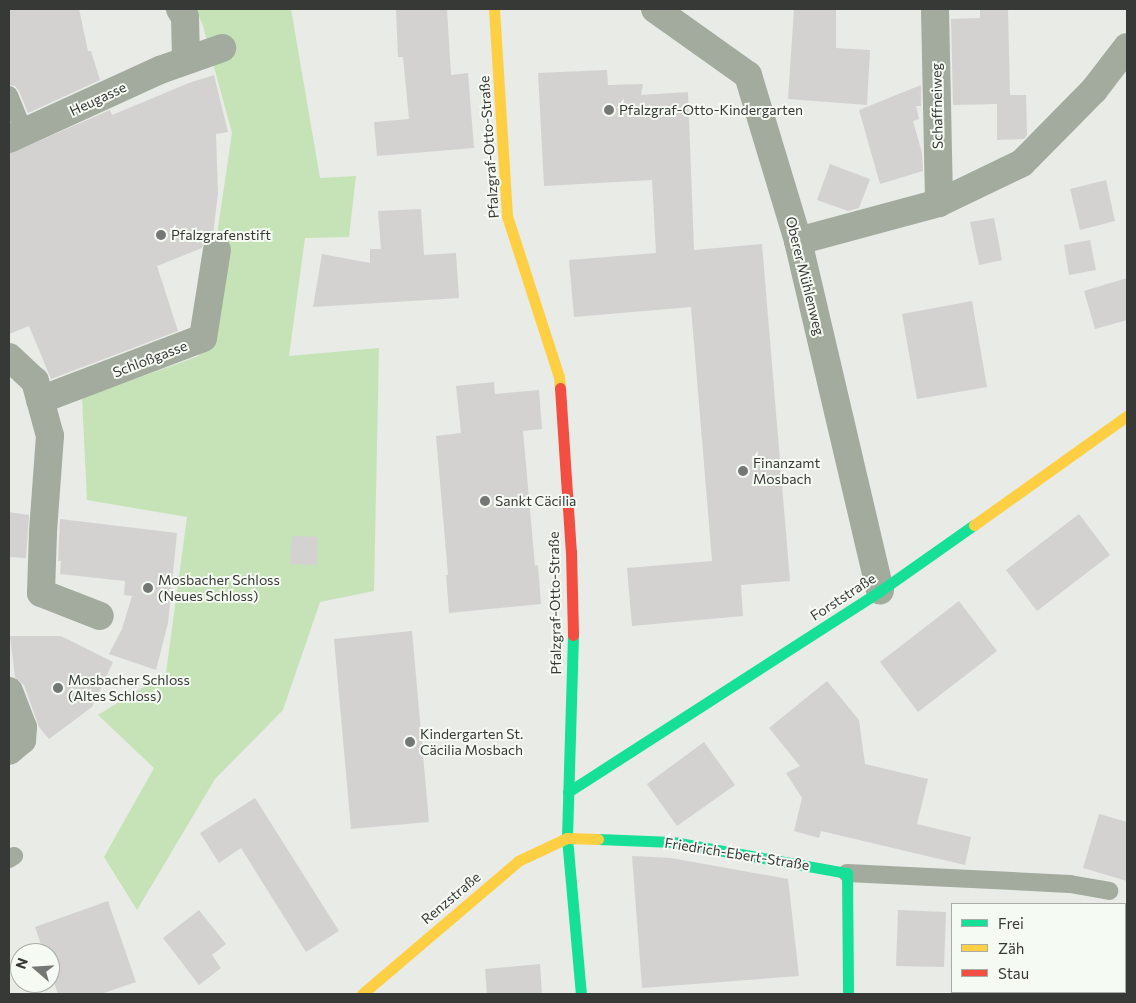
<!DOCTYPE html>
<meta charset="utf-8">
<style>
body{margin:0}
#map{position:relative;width:1136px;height:1003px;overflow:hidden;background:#e8ebe6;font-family:Commissioner,sans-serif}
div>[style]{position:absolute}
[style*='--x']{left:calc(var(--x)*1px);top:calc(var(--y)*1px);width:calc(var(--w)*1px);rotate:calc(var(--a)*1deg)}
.green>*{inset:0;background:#c5e3b7}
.building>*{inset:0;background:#d3d2d1}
.lane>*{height:18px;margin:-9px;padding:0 9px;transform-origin:9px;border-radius:9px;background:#a2ab9e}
.street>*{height:28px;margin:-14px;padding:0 14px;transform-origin:14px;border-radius:14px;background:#a2ab9e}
.fast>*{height:11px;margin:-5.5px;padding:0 5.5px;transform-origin:5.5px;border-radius:5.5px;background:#16e098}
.slow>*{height:11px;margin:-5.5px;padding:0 5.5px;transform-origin:5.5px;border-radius:5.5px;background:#ffcf43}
.jam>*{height:11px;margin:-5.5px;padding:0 5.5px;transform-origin:5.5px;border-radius:5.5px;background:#f24e42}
.dots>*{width:14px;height:14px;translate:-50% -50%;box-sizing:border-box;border:2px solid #f5faf2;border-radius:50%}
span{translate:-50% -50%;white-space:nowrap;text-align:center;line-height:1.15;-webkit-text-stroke:4px #f5faf2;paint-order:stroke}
.street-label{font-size:14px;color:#373937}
.poi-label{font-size:14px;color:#373937}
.left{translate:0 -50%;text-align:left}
.frame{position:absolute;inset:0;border:10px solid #373937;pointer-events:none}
.legend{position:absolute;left:951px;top:903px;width:175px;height:90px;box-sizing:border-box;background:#f5faf2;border:1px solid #a9ada7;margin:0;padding:6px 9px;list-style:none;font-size:15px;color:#373937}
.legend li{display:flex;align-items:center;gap:10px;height:25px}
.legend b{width:25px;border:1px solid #a9ada7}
.north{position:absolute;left:10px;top:943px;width:50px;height:50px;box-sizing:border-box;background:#f5faf2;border:1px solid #a9ada7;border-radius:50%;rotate:289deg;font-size:14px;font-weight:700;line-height:20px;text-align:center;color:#373937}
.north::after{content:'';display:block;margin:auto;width:18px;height:22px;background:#757774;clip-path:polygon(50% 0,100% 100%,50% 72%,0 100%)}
</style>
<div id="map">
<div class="green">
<i style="clip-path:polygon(196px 9px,291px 9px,320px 178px,356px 176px,349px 237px,305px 238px,289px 356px,379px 348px,374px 591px,320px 602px,283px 710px,215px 779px,137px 910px,104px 857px,154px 768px,98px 715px,166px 673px,187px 517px,87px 500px,82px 398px,199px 356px,232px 133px,203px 26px)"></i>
</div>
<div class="building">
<i style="clip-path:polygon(9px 9px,79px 9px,88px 51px,91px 51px,100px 80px,28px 113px,19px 91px,15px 86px,9px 85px)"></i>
<i style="clip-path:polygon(447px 9px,451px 75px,468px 73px,474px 148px,377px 156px,374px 122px,409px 119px,403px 57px,398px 57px,396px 10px)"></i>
<i style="clip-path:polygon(794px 9px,836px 9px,836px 48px,870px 50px,867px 105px,788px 99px)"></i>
<i style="clip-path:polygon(980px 9px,1008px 9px,1010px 95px,1026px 95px,1027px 135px,1024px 139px,997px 140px,997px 104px,953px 105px,951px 19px,980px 18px)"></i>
<i style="clip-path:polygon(607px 70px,608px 85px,643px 84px,641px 95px,688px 92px,694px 250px,762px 244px,790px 581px,741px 585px,743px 616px,632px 626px,627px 568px,712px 561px,691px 307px,574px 317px,569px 260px,656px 253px,652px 180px,544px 186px,538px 73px)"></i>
<i style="clip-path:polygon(214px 75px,228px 132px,216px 134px,218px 193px,213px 235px,205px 240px,202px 248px,157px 266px,178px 331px,51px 379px,29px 326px,9px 334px,9px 154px,110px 110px,112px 115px,189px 83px)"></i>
<i style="clip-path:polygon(921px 85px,921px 106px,916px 106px,919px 119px,913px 121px,922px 153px,923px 171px,880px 184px,859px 110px)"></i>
<i style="clip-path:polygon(830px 164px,870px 179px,859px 208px,848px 211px,817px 200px)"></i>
<i style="clip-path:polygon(1106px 180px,1115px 221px,1080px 230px,1070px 189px)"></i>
<i style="clip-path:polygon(421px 209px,424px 255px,456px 253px,459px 298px,313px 307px,322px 254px,370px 263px,370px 249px,381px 249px,378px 211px)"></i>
<i style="clip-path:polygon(994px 218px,1002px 260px,979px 265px,970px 222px)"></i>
<i style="clip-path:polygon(1090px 240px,1096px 270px,1069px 275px,1064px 245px)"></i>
<i style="clip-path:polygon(1127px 278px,1127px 320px,1095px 329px,1084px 291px)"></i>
<i style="clip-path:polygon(972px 301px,987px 387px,917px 399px,902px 314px)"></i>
<i style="clip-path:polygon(494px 382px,495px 394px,539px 390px,542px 429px,523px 431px,535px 566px,538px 565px,541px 604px,449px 613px,446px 575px,448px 575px,436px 436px,461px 433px,456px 386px)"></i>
<i style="clip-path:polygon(9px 512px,29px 515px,26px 558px,9px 557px)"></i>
<i style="clip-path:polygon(1079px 514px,1110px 555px,1037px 611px,1006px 570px)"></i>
<i style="clip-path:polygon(60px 519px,177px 533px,168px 623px,156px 670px,109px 654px,122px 629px,132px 596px,124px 595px,125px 581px,60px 574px,61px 561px,58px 561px)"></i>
<i style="clip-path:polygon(292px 536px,318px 537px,317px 565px,290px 564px)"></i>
<i style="clip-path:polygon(959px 601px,997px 651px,918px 712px,880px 662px)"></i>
<i style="clip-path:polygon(412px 631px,429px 822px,351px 829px,334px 639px)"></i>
<i style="clip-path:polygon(10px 636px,61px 636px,113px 662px,92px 707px,49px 739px,39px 727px,24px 685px,15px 677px)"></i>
<i style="clip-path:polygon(827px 681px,859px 720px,865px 764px,928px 779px,917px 824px,971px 837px,965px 865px,821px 831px,819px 838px,794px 831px,802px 798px,786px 773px,800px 766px,769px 728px)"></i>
<i style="clip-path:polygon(704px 742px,735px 785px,677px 826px,647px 784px)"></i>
<i style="clip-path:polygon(255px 798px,339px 931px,306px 952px,241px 848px,219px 863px,200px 833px)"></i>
<i style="clip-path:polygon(1099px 814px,1127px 822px,1127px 881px,1083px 868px)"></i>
<i style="clip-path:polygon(632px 856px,671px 858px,788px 879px,799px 976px,642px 988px)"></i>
<i style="clip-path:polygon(108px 901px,136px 982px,101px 994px,58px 994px,50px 970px,50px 953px,44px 953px,35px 927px)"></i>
<i style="clip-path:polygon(199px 910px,226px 944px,212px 955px,221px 968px,199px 985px,163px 938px)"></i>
<i style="clip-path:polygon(898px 910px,946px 912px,944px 967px,896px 966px)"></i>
<i style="clip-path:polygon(540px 964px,542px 994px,487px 994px,485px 969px)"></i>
</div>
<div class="lane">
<i style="--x:9;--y:95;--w:40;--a:68"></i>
<i style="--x:9;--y:859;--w:6;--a:-31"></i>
<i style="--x:847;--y:873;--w:223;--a:2.8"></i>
<i style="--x:1070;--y:884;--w:40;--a:10"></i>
</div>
<div class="street">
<i style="--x:180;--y:9;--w:9;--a:58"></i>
<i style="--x:185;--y:17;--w:42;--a:88.6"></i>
<i style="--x:655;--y:9;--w:114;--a:35.4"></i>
<i style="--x:748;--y:75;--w:173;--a:73.2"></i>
<i style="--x:798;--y:241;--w:359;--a:76.8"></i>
<i style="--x:935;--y:9;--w:194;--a:88.8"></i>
<i style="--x:9;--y:139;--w:166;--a:-24.6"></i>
<i style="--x:160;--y:70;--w:66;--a:-19.5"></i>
<i style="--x:798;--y:241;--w:146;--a:-15.1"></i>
<i style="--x:939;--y:203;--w:92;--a:-25.7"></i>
<i style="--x:1022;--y:163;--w:103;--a:-45.4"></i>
<i style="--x:1094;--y:90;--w:54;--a:-52.5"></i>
<i style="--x:9;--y:357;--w:35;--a:43"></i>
<i style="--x:35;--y:381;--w:57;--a:74.7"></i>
<i style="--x:50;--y:436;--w:96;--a:94.2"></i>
<i style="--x:43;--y:532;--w:61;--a:91.9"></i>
<i style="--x:41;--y:593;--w:63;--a:21.3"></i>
<i style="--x:40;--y:400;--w:174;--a:-20.8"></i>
<i style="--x:203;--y:338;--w:89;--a:-81"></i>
<i style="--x:9;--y:691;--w:39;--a:69"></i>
<i style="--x:23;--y:727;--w:13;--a:94"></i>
<i style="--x:22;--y:740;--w:17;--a:140"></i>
</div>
<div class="fast">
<i style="--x:573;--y:635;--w:203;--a:91.7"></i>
<i style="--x:567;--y:838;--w:157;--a:84.9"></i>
<i style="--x:568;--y:792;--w:371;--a:-32.8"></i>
<i style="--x:880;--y:591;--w:115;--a:-35.1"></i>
<i style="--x:598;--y:839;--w:75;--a:2.3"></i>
<i style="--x:673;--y:842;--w:177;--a:10.1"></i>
<i style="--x:847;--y:873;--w:121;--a:89.5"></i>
</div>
<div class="slow">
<i style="--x:494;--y:9;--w:207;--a:86.4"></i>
<i style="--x:507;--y:216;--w:169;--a:72.1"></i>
<i style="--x:559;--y:377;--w:11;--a:85"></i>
<i style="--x:974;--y:525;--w:188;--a:-35.5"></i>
<i style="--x:362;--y:994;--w:205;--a:-40.4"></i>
<i style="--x:518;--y:861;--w:54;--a:-25.1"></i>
<i style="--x:567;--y:838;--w:31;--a:2"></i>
</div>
<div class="jam">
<i style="--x:560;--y:388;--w:164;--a:86.2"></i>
<i style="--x:571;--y:552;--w:83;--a:88.6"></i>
</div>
<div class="dots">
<i style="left:609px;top:110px;background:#757774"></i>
<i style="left:161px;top:235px;background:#757774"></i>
<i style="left:743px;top:471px;background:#757774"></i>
<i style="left:485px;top:501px;background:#757774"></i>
<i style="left:148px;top:588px;background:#757774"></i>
<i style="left:58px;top:688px;background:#757774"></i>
<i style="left:410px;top:742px;background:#757774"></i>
</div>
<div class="street-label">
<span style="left:98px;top:99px;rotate:-25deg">Heugasse</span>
<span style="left:937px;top:106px;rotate:-91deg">Schaffneiweg</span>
<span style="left:489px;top:147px;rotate:-94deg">Pfalzgraf-Otto-Straße</span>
<span style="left:805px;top:276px;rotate:76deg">Oberer Mühlenweg</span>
<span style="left:150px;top:359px;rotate:-21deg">Schloßgasse</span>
<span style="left:843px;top:597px;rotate:-33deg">Forststraße</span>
<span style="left:555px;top:603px;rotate:-91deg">Pfalzgraf-Otto-Straße</span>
<span style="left:737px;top:854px;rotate:9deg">Friedrich-Ebert-Straße</span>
<span style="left:451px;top:898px;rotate:-40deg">Renzstraße</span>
</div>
<div class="poi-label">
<span class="left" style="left:619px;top:110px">Pfalzgraf-Otto-Kindergarten</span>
<span class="left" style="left:171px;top:235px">Pfalzgrafenstift</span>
<span class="left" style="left:753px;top:471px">Finanzamt<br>Mosbach</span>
<span class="left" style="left:495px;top:501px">Sankt Cäcilia</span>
<span class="left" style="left:158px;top:588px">Mosbacher Schloss<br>(Neues Schloss)</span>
<span class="left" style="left:68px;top:688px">Mosbacher Schloss<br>(Altes Schloss)</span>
<span class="left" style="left:420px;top:742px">Kindergarten St.<br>Cäcilia Mosbach</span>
</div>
<div class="frame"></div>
<ul class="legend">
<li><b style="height:6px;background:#16e098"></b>Frei</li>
<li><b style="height:6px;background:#ffcf43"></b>Zäh</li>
<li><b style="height:6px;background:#f24e42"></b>Stau</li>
</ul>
<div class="north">N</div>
</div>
